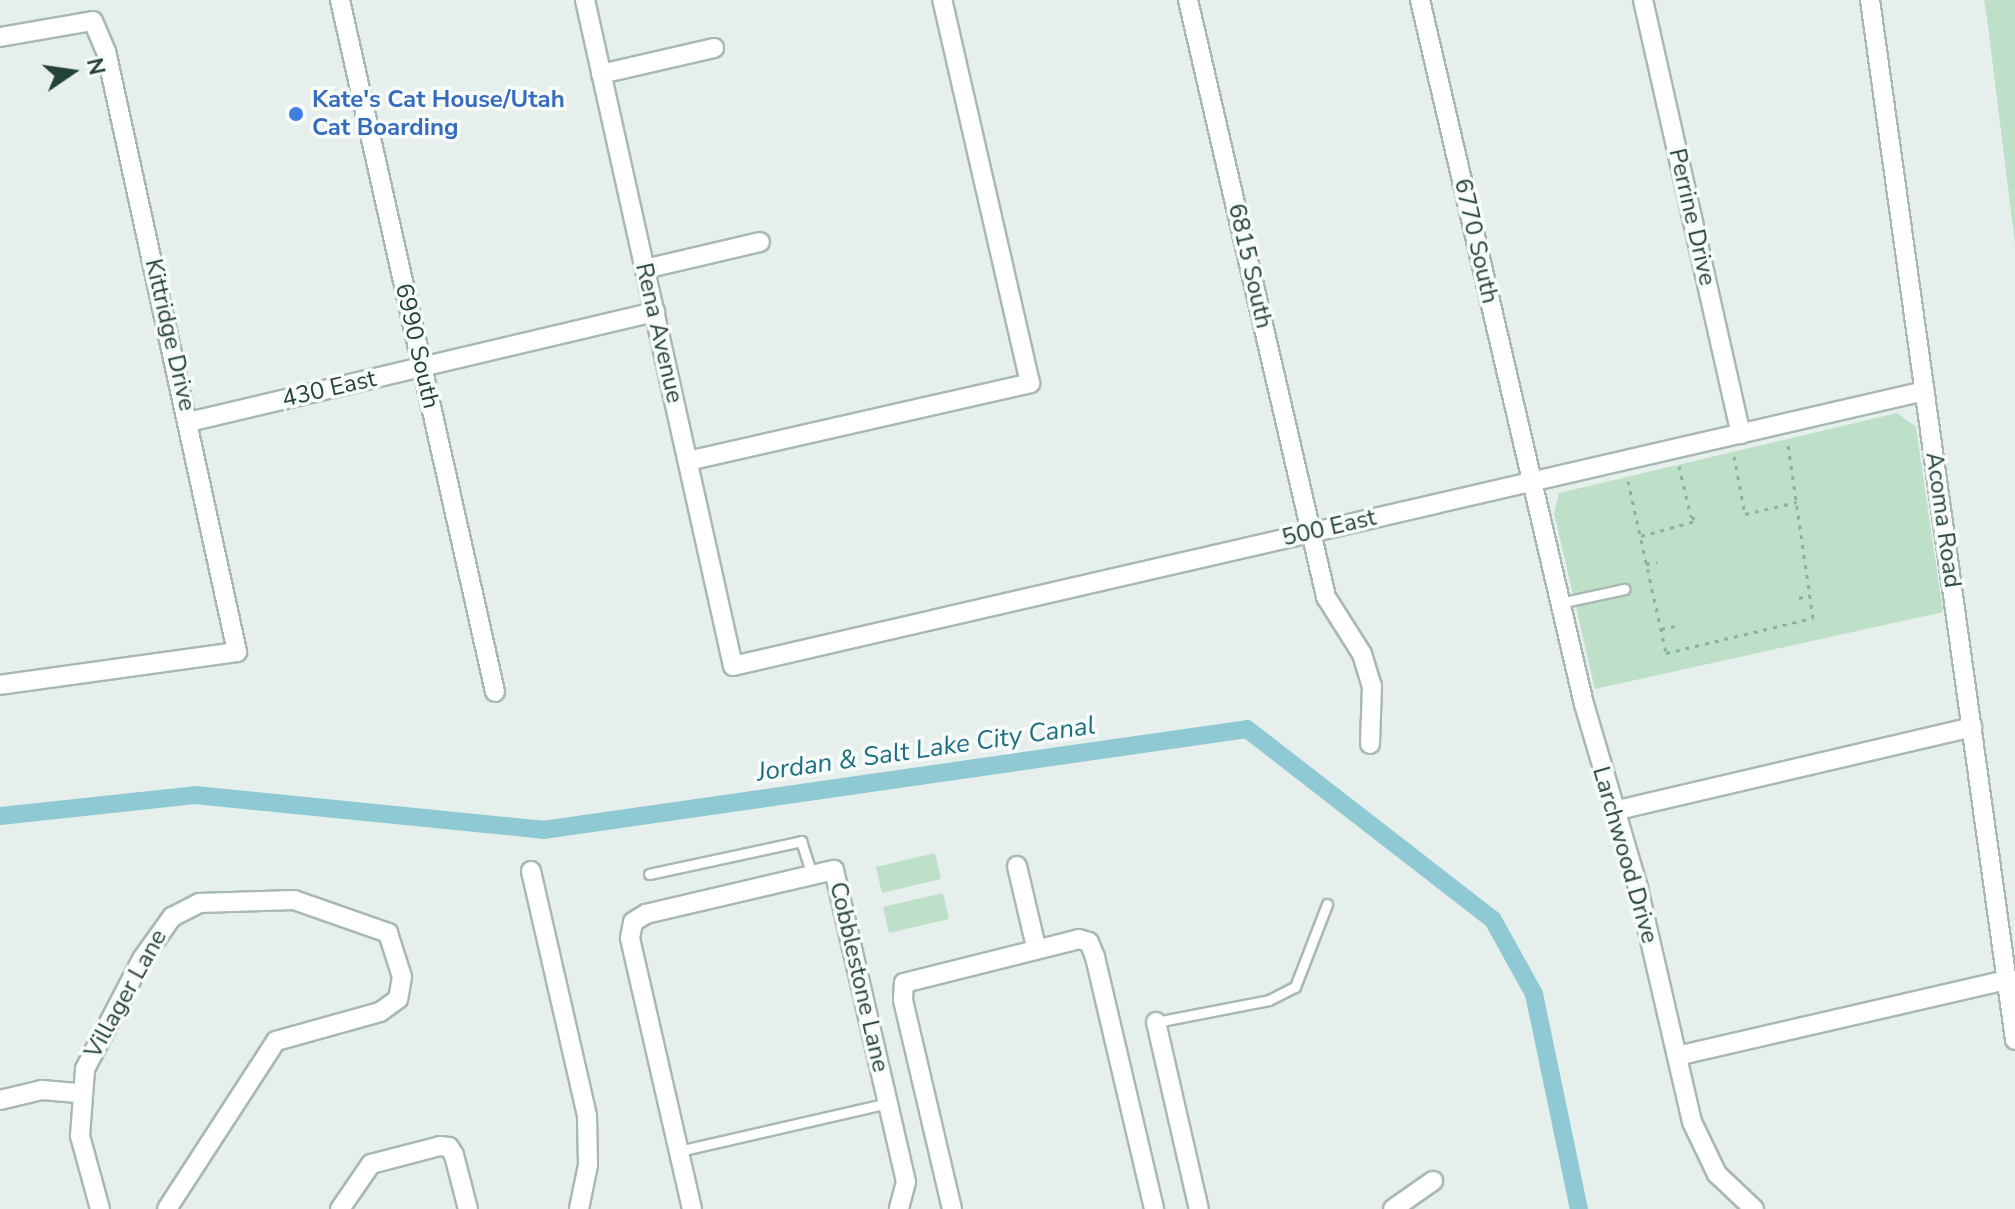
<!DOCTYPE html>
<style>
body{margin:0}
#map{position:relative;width:2015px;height:1209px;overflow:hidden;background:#e6efeb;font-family:"Nunito Sans",sans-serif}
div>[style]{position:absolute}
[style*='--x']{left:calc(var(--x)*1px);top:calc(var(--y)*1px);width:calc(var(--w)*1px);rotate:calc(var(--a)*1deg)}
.green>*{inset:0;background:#bfe0c8}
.canal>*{height:18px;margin:-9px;padding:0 9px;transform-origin:9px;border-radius:9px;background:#8ec9d4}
.path>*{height:3px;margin-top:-1.5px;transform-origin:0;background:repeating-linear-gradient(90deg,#86b3a5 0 4px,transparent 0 10px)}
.roads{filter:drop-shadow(2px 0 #a8b8b2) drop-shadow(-2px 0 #a8b8b2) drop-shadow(0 2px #a8b8b2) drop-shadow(0 -2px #a8b8b2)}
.service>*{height:9px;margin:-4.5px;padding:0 4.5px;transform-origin:4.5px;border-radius:4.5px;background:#fff}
.minor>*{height:18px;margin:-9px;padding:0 9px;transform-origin:9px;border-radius:9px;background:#fff}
.dots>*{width:22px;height:22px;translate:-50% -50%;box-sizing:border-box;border:4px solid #f7fbf9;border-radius:50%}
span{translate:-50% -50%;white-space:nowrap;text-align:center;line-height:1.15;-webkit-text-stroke:7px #f7fbf9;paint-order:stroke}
.shop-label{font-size:24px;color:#366cbe;font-weight:700}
.left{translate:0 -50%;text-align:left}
.street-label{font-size:24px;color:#24423a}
.water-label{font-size:26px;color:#1c6f80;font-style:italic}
.north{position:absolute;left:32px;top:32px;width:80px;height:80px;-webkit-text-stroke:6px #f7fbf9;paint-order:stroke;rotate:77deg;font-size:22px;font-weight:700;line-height:32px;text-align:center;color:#24423a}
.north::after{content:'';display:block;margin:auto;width:28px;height:36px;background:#24423a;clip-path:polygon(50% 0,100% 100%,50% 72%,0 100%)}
</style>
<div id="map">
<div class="green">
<i style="clip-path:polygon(1984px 0,2015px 0,2015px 244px,1988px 26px)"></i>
<i style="clip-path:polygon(1897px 413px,1916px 427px,1943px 612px,1595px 689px,1554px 513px,1559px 493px)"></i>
<i style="clip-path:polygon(935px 853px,941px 879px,882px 893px,876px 867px)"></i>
<i style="clip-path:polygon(943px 893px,949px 919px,889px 933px,883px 907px)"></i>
</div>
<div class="canal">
<i style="--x:0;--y:816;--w:196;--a:-6.1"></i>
<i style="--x:195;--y:795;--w:350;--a:5.7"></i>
<i style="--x:543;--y:830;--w:711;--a:-8.16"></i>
<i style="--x:1247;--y:729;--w:311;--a:37.8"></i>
<i style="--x:1493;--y:920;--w:85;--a:61"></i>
<i style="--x:1534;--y:994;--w:220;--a:78.2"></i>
</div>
<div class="path">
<i style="--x:1734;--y:456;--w:59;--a:79.3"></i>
<i style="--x:1745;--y:514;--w:53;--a:-13"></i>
<i style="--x:1679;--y:466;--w:52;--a:76.8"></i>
<i style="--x:1691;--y:517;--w:9;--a:21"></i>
<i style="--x:1628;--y:481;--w:176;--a:77.5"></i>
<i style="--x:1666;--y:653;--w:151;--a:-13.4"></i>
<i style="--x:1813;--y:618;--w:176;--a:-98.2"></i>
<i style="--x:1641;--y:536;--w:60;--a:-15.4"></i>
<i style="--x:1646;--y:564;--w:11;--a:-10"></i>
<i style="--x:1799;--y:598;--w:11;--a:-15"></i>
<i style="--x:1661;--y:629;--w:19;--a:-12"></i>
</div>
<div class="roads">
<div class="service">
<i style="--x:1560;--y:603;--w:66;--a:-12.3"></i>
<i style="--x:649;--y:874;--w:156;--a:-12.2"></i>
<i style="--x:801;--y:841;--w:36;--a:72"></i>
<i style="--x:1156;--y:1022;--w:115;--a:-11"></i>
<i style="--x:1269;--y:1000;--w:29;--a:-27"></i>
<i style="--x:1295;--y:987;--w:89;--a:-68.9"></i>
<i style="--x:679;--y:1151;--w:214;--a:-12.9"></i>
</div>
<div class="minor">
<i style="--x:340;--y:0;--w:709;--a:77.37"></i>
<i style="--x:585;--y:0;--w:682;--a:77.47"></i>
<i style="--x:733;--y:666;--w:1223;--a:-12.99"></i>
<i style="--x:1188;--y:0;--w:613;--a:76.98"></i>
<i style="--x:1326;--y:597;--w:67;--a:57.7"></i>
<i style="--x:1362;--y:654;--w:34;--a:73"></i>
<i style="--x:1372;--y:686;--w:58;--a:92"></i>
<i style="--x:1420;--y:0;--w:723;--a:76.89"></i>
<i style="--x:1584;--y:704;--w:192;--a:73.6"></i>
<i style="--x:1638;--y:888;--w:240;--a:77"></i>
<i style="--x:1692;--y:1122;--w:58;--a:64.3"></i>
<i style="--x:1717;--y:1174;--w:51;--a:43.4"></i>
<i style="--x:1643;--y:0;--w:445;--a:77.3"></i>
<i style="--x:1870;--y:0;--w:1050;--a:82.06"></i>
<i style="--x:0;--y:37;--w:94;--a:-9.8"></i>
<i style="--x:93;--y:21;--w:33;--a:67"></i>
<i style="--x:106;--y:51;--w:615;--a:77.7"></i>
<i style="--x:237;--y:652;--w:239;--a:172.1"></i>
<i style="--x:601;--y:74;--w:116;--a:-13"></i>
<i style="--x:645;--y:269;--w:118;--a:-13.2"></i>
<i style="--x:189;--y:422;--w:479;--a:-13.3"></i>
<i style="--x:688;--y:461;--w:351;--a:-12.8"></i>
<i style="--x:1030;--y:383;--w:393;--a:-102.9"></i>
<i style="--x:1614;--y:811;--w:368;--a:-13.2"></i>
<i style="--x:1017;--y:866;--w:83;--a:76.8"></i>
<i style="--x:531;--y:871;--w:251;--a:77.1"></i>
<i style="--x:587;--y:1116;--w:49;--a:88.8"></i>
<i style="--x:588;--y:1165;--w:45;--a:101.6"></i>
<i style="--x:1156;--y:1022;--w:192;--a:77.1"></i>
<i style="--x:1677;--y:1056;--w:339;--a:-13"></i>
<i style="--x:0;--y:1100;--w:43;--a:-13.4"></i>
<i style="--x:42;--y:1090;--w:38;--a:5"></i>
<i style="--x:100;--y:1209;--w:76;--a:-105.3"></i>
<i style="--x:80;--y:1136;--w:67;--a:-85.7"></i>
<i style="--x:85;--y:1069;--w:124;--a:-62.6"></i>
<i style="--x:142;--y:959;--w:52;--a:-54.5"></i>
<i style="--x:172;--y:917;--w:30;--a:-27"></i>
<i style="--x:199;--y:903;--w:95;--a:-1.8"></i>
<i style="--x:294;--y:900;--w:100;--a:19.3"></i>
<i style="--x:388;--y:933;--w:46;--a:72.3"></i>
<i style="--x:402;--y:977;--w:22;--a:100"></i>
<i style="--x:398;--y:999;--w:22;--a:144"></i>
<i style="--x:380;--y:1012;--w:108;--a:164.4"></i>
<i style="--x:276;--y:1041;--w:200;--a:123"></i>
<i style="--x:340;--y:1209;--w:55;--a:-55.4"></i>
<i style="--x:371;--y:1164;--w:71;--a:-14.6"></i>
<i style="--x:440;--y:1146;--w:9;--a:6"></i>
<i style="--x:449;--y:1147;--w:9;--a:58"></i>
<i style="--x:454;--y:1155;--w:56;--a:75.5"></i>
<i style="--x:692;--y:1209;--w:278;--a:-102.9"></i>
<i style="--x:630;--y:938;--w:16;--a:-79"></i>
<i style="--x:633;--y:922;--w:15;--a:-32"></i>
<i style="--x:646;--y:914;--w:193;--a:-13.2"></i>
<i style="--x:834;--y:870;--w:320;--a:77"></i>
<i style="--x:906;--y:1182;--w:28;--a:105"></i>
<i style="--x:952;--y:1209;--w:215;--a:-103.2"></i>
<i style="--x:903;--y:1000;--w:17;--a:-87"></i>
<i style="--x:904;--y:983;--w:180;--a:-14.1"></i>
<i style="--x:1079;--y:939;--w:10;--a:17"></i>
<i style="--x:1089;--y:942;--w:16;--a:68"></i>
<i style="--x:1095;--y:957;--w:259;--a:76.8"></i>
<i style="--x:1393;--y:1209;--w:49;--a:-35"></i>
</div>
</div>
<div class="dots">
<i style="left:296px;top:114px;background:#3f7fe0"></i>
</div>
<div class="shop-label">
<span class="left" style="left:312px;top:114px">Kate's Cat House/Utah<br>Cat Boarding</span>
</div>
<div class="street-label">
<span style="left:1692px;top:217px;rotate:77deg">Perrine Drive</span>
<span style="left:1476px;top:241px;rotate:77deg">6770 South</span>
<span style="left:1250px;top:266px;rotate:77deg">6815 South</span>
<span style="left:659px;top:333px;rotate:77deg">Rena Avenue</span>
<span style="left:170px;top:335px;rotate:77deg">Kittridge Drive</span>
<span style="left:417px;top:346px;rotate:77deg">6990 South</span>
<span style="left:329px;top:389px;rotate:-13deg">430 East</span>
<span style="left:1943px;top:520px;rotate:82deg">Acoma Road</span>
<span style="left:1329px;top:528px;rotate:-13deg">500 East</span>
<span style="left:1625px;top:855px;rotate:74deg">Larchwood Drive</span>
<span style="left:859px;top:977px;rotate:77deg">Cobblestone Lane</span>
<span style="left:126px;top:994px;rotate:-61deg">Villager Lane</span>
</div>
<div class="water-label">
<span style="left:926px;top:749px;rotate:-8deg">Jordan &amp; Salt Lake City Canal</span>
</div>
<div class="north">N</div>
</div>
